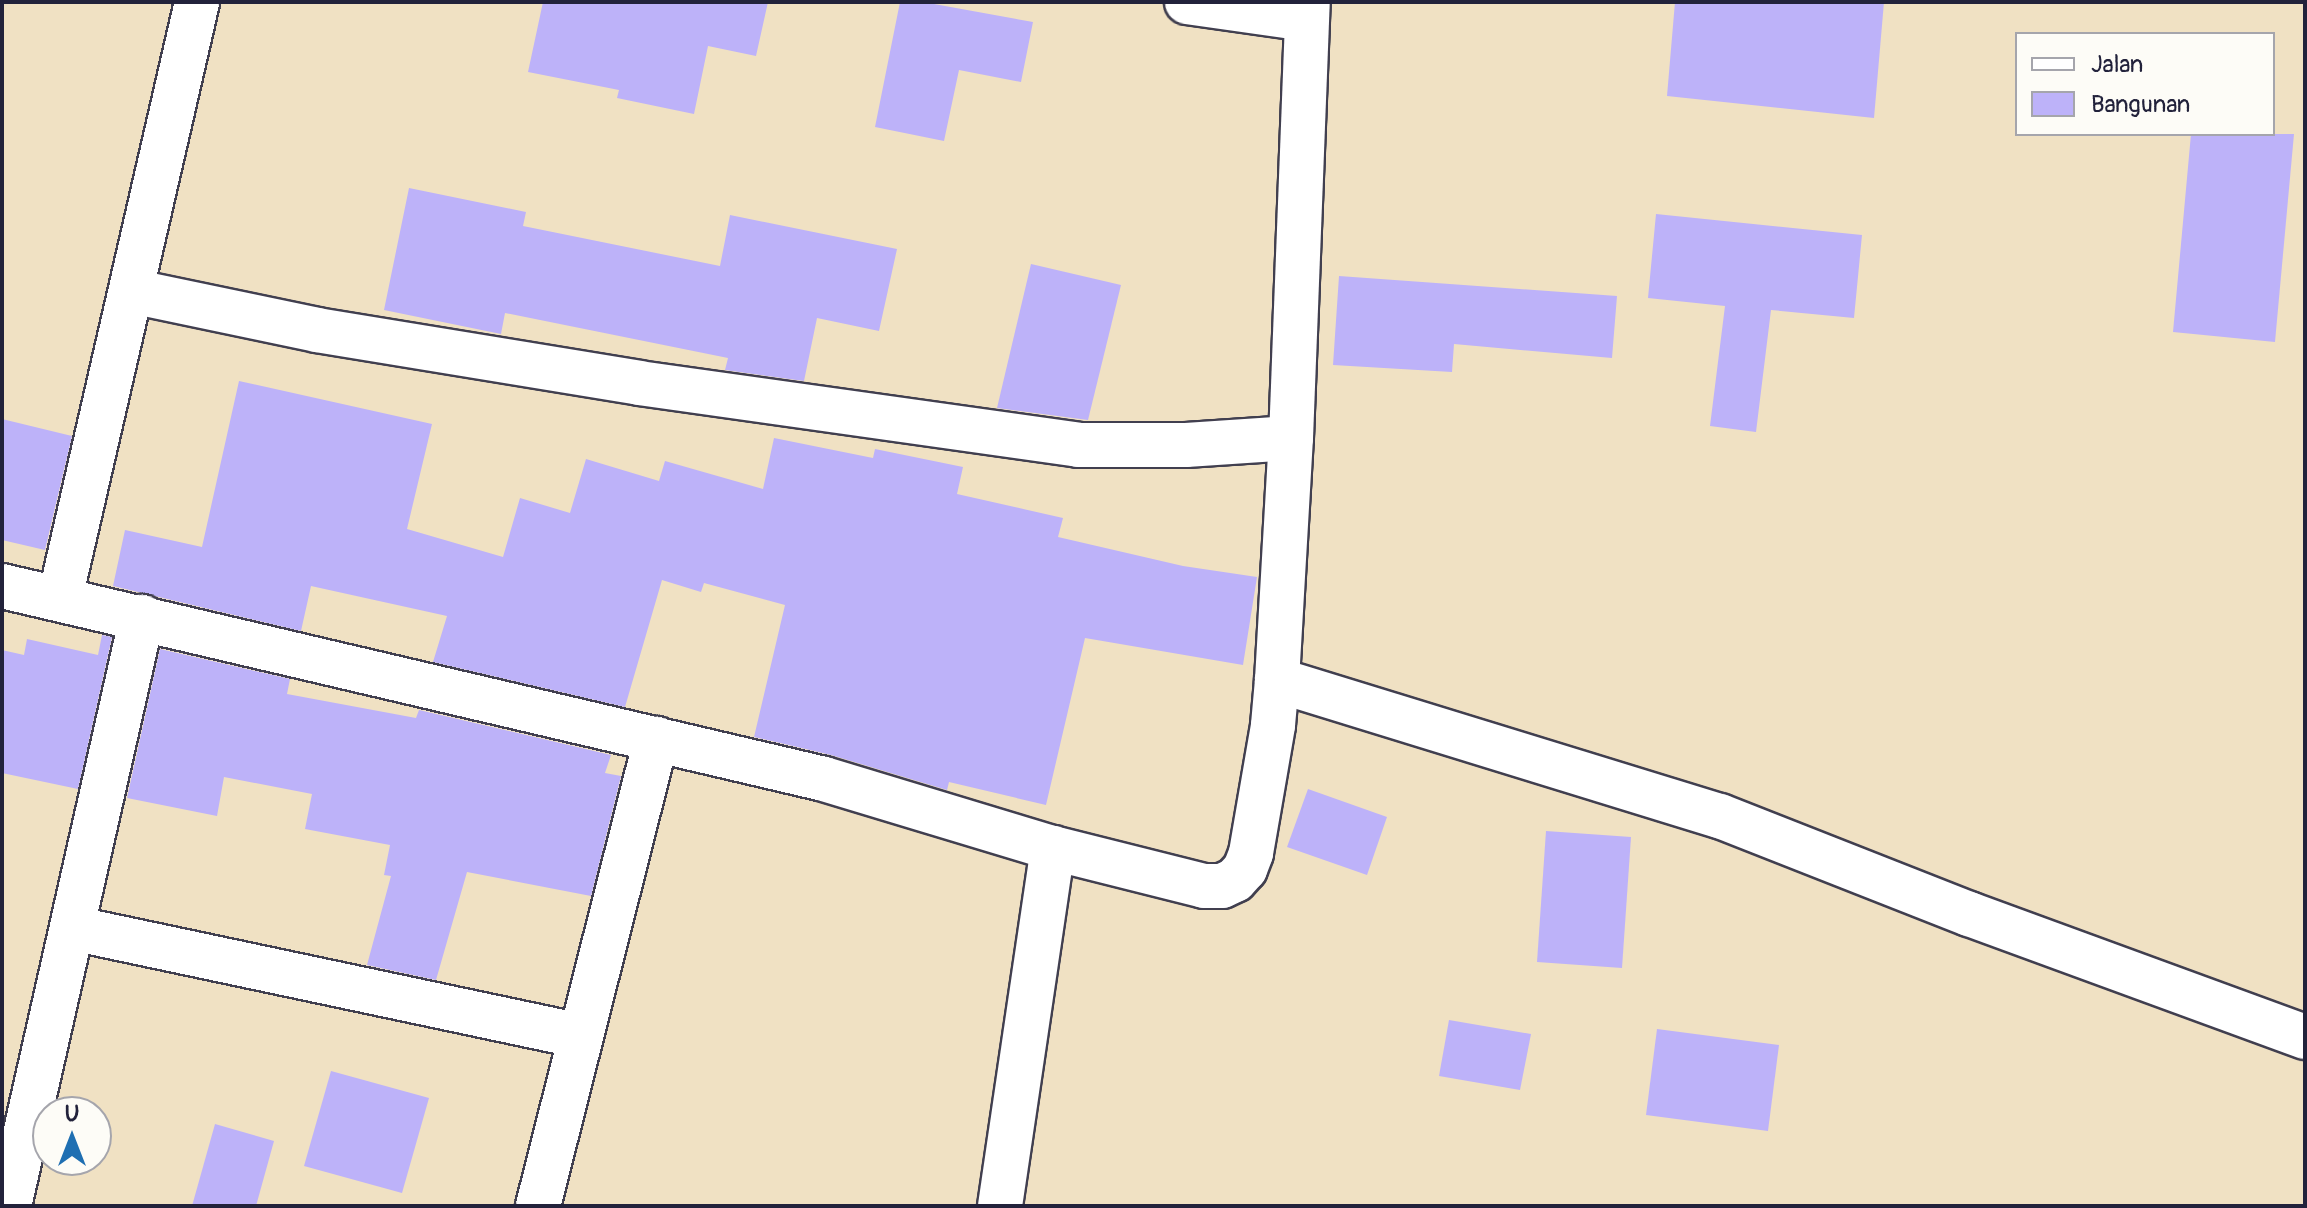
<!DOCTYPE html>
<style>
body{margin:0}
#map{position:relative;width:2307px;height:1208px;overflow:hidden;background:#f0e1c3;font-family:Pangolin,sans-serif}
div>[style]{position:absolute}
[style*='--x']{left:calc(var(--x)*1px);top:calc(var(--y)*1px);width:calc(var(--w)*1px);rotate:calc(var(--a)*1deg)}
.building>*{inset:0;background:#bdb2f9}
.roads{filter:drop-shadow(2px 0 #413f4f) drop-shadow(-2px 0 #413f4f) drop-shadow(0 2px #413f4f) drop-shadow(0 -2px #413f4f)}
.minor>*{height:44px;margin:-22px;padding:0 22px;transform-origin:22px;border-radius:22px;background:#fff}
span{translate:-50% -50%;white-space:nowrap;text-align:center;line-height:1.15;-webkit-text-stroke:6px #fdfcf7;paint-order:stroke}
.frame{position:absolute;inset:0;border:4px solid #22223b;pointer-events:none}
.legend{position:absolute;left:2015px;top:32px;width:260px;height:104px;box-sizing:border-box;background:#fdfcf7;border:2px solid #a5a5ac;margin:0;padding:10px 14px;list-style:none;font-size:24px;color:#22223b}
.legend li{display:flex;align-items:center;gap:16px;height:40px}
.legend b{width:40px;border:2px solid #a5a5ac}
.north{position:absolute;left:32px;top:1096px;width:80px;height:80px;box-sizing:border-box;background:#fdfcf7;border:2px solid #a5a5ac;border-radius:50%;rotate:0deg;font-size:22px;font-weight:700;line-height:32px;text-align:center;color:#22223b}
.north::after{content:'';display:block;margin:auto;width:28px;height:36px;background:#1f6fb2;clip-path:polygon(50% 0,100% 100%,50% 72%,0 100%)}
</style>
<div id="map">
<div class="building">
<i style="clip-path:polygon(543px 2px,768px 2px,756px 56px,708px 46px,694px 114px,617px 98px,619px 90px,528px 72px)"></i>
<i style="clip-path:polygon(900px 2px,923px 2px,1033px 22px,1021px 82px,959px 70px,944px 141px,875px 127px)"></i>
<i style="clip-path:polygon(1675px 2px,1884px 2px,1874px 118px,1667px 96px)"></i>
<i style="clip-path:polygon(2191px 134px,2294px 134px,2275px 342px,2173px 332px)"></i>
<i style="clip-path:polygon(409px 188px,526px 212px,523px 226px,720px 266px,730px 215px,897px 249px,879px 331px,817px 318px,804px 381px,725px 370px,728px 358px,505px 313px,501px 334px,384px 310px)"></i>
<i style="clip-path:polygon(1656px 214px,1862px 235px,1854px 318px,1771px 310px,1756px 432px,1710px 426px,1725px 306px,1648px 298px)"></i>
<i style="clip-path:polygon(1031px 264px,1121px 285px,1088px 420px,997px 408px)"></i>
<i style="clip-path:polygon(1339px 276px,1617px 296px,1612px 358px,1454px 344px,1452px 372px,1333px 365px)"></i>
<i style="clip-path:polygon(239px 381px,432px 424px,407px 529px,503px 557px,520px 498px,570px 513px,586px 459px,659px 481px,665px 461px,763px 489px,774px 438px,873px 458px,875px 449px,963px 467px,957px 494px,1063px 518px,1058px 537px,1183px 566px,1257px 577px,1243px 665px,1085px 638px,1046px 805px,949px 782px,947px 790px,831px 755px,754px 737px,785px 605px,704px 583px,701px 592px,662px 580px,625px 707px,433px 662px,447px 616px,311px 586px,301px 631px,113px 586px,125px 530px,202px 547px)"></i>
<i style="clip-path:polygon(2px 419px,72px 436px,45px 550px,2px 540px)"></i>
<i style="clip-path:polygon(102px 635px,112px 637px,78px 789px,2px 773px,2px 650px,24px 655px,27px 639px,98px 655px)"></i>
<i style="clip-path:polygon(160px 649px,290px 679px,287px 694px,416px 718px,419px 710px,611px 755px,605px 773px,621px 776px,591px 896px,467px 872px,436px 980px,367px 965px,391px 876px,384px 875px,390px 845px,305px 829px,312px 794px,224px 777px,217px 816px,127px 798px)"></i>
<i style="clip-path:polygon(1308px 789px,1387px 817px,1367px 875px,1287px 847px)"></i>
<i style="clip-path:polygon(1546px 831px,1631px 837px,1622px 968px,1537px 962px)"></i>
<i style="clip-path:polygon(1449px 1020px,1531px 1034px,1520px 1090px,1439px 1076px)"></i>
<i style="clip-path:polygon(1657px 1029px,1779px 1045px,1768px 1131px,1646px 1115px)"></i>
<i style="clip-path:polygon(331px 1071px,429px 1098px,402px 1193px,304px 1166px)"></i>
<i style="clip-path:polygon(215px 1124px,274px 1141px,256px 1206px,192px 1206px)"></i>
</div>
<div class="roads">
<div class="minor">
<i style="--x:1187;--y:2;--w:120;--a:8.1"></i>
<i style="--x:131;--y:291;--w:190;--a:11.8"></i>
<i style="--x:317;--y:330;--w:326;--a:9.3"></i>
<i style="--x:639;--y:383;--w:443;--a:8"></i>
<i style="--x:1078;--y:445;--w:108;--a:0"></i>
<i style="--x:1186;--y:445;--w:105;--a:-3.8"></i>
<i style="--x:2;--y:586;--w:844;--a:13.21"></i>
<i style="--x:824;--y:779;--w:239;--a:16.8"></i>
<i style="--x:1053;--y:848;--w:156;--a:14.1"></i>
<i style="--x:1204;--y:886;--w:18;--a:0"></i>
<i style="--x:1222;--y:886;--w:14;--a:-25"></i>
<i style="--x:1235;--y:880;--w:15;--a:-48"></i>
<i style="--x:1245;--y:869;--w:17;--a:-69"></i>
<i style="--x:1251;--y:853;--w:130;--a:-80.2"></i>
<i style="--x:1273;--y:725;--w:45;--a:-84.9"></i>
<i style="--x:1277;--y:680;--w:242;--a:-86.7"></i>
<i style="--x:1291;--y:438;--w:436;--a:-87.8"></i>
<i style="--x:60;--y:598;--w:612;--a:-77.05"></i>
<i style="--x:1277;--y:680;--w:463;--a:17.1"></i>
<i style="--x:1720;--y:816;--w:268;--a:21.5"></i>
<i style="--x:1969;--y:914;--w:358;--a:20.1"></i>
<i style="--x:72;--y:928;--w:520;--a:11.98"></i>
<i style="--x:9;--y:1206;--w:604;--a:-77.28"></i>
<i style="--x:538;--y:1206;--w:482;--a:-75.8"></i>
<i style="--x:1000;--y:1206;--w:362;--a:-81.6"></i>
</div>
</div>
<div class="frame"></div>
<ul class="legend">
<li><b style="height:10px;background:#fff"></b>Jalan</li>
<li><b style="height:22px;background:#bdb2f9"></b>Bangunan</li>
</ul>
<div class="north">U</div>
</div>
